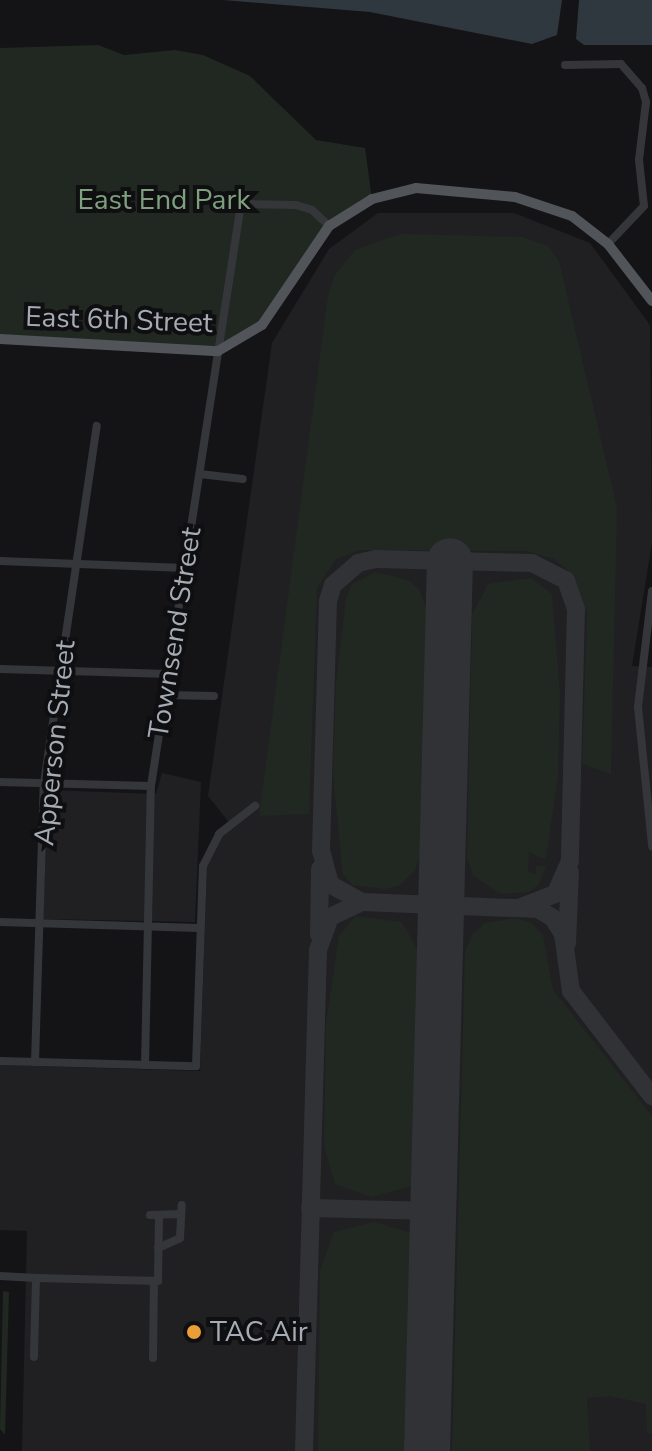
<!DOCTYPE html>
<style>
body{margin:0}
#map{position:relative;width:652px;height:1451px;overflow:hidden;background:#141416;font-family:"Nunito Sans",sans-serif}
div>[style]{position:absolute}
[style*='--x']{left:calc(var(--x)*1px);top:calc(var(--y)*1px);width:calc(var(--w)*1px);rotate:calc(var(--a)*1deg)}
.built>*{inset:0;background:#202023}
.green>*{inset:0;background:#202821}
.water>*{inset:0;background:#2e383e}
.taxiway>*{height:18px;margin:-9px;padding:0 9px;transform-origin:9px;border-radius:9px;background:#313236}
.runway>*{height:46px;margin:-23px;padding:0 23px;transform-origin:23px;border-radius:23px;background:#313236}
.minor>*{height:8px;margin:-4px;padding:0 4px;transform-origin:4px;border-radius:4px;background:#35363a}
.major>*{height:10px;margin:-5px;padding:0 5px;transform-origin:5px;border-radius:5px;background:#515459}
.dots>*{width:22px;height:22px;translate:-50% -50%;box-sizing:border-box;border:4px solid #0f0f11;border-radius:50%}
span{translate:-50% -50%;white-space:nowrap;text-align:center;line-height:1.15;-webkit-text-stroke:8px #0f0f11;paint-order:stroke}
.park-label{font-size:28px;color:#7fa07e}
.street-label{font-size:28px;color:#a6acb5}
.poi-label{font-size:28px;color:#a6acb5}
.left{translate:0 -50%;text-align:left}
</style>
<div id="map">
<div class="built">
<i style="clip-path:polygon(378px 213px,514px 213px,590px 243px,650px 325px,652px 542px,632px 666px,652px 667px,652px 1451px,22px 1451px,27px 1231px,0 1230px,0 1065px,200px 1071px,207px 864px,228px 821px,208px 796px,272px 343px,329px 249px)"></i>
<i style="clip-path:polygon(162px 773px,201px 782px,195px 922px,43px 919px,48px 790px,156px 794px)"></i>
</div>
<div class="green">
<i style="clip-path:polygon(98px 45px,124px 55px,175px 50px,203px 55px,250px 76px,316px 140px,365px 148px,372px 199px,329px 226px,262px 325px,218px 351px,0 339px,0 48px)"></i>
<i style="clip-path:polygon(400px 234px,522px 237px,548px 246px,559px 261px,617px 508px,611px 774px,582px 764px,587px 613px,574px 575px,554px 559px,527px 551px,360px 550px,336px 559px,317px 588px,309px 814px,259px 816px,328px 296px,334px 276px,355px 250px)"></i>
<i style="clip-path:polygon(375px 572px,408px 580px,419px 589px,426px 608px,421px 852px,415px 870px,399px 886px,385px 889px,352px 885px,343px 874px,333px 776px,336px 684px,346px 599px,352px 584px)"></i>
<i style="clip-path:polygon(531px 578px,552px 594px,560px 694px,558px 776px,546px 860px,529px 852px,528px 872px,536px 874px,536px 866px,546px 866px,539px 884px,529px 892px,501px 894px,473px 875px,467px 857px,472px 615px,488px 584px)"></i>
<i style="clip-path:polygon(355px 916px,402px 922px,418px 951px,412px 1186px,371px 1197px,335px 1184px,324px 1146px,326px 1024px,339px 936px)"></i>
<i style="clip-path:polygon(516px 918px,532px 923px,543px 935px,553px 990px,652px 1116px,652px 1434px,647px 1433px,646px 1404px,610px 1396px,587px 1398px,590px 1451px,452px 1451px,465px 952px,472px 935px,485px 923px)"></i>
<i style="clip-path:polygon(374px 1222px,411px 1233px,404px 1451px,318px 1451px,320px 1270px,334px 1232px)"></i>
<i style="clip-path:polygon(3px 1291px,9px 1292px,5px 1435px,0 1429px)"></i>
</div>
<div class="water">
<i style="clip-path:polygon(223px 0,562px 0,557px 35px,532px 44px,370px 12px)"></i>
<i style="clip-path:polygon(579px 0,652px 0,652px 45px,584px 45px,576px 39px)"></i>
</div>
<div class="taxiway">
<i style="--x:362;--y:902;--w:37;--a:-151"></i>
<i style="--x:330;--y:884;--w:34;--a:-105"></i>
<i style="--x:321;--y:851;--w:250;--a:-88.4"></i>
<i style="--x:328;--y:601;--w:17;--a:-73"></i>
<i style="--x:333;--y:585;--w:33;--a:-41"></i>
<i style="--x:358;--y:563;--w:18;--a:-13"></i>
<i style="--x:376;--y:559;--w:156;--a:1.5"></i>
<i style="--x:532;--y:563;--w:38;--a:27"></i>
<i style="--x:566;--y:580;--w:31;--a:71"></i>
<i style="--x:576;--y:609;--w:252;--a:91.4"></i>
<i style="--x:570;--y:861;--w:36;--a:114"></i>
<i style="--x:555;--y:894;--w:34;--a:159"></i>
<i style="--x:319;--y:935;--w:66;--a:-89.1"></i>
<i style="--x:567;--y:943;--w:71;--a:-87.6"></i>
<i style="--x:310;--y:1208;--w:124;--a:1.4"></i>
<i style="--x:304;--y:1451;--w:501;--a:-88.4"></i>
<i style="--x:318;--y:950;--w:35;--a:-70"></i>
<i style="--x:330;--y:917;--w:35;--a:-25"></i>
<i style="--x:362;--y:902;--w:176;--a:2.3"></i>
<i style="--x:538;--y:909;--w:17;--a:31"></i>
<i style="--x:553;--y:918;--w:19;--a:58"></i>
<i style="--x:563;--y:934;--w:58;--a:82"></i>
<i style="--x:571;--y:991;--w:133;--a:52.4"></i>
</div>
<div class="runway">
<i style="--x:427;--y:1451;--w:890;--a:-88.52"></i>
</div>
<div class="minor">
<i style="--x:565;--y:65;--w:56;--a:-1"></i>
<i style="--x:621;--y:64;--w:32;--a:49"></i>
<i style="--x:642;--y:88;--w:15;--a:74"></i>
<i style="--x:646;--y:102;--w:58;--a:96.9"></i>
<i style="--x:639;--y:160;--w:46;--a:83.8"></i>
<i style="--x:644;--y:206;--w:52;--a:133.5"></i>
<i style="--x:200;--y:474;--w:43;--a:6.6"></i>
<i style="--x:0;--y:561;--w:185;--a:2.2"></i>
<i style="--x:652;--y:591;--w:117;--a:96.9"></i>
<i style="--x:638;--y:707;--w:140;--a:84.2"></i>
<i style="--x:0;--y:669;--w:169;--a:1.7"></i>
<i style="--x:166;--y:695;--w:48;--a:1.2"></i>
<i style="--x:0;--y:782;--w:151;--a:1.5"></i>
<i style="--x:0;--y:922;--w:199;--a:1.7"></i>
<i style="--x:0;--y:1061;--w:196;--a:1.5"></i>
<i style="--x:196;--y:1066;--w:200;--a:-88"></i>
<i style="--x:203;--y:866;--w:36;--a:-63"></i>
<i style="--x:219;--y:834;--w:46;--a:-37.9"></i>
<i style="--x:35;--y:1062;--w:279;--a:-88.2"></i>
<i style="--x:44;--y:783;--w:361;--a:-81.6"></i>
<i style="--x:145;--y:1065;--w:279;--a:-88.8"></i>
<i style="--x:151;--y:786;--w:589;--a:-81.21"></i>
<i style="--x:241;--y:204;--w:55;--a:1"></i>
<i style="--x:296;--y:205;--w:17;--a:17"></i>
<i style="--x:312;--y:210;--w:23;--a:43"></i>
<i style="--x:150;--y:1215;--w:31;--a:-2"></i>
<i style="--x:158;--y:1248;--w:24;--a:-24"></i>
<i style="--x:180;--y:1238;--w:33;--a:-87"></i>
<i style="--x:0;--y:1276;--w:36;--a:3"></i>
<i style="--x:36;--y:1278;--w:79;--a:91.5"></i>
<i style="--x:36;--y:1278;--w:122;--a:1.4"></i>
<i style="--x:158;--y:1281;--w:65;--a:-89.1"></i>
<i style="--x:153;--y:1358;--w:77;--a:-89.3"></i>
</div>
<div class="major">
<i style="--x:0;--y:339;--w:218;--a:3.2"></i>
<i style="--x:218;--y:351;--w:51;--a:-30.6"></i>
<i style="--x:262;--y:325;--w:120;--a:-55.9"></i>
<i style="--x:329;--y:226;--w:51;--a:-32.1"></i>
<i style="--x:372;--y:199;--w:45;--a:-14"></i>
<i style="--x:416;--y:188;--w:99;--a:5.2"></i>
<i style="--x:515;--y:197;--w:60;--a:18.4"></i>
<i style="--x:572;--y:216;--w:46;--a:37.9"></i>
<i style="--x:608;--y:244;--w:72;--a:52.3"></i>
</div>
<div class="dots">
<i style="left:194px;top:1332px;background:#eb9d37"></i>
</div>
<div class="park-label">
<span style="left:164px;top:200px">East End Park</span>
</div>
<div class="street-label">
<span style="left:119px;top:320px;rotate:2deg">East 6th Street</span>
<span style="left:175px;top:633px;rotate:-81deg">Townsend Street</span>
<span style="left:55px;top:743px;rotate:-84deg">Apperson Street</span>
</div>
<div class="poi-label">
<span class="left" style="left:210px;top:1332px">TAC Air</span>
</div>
</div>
